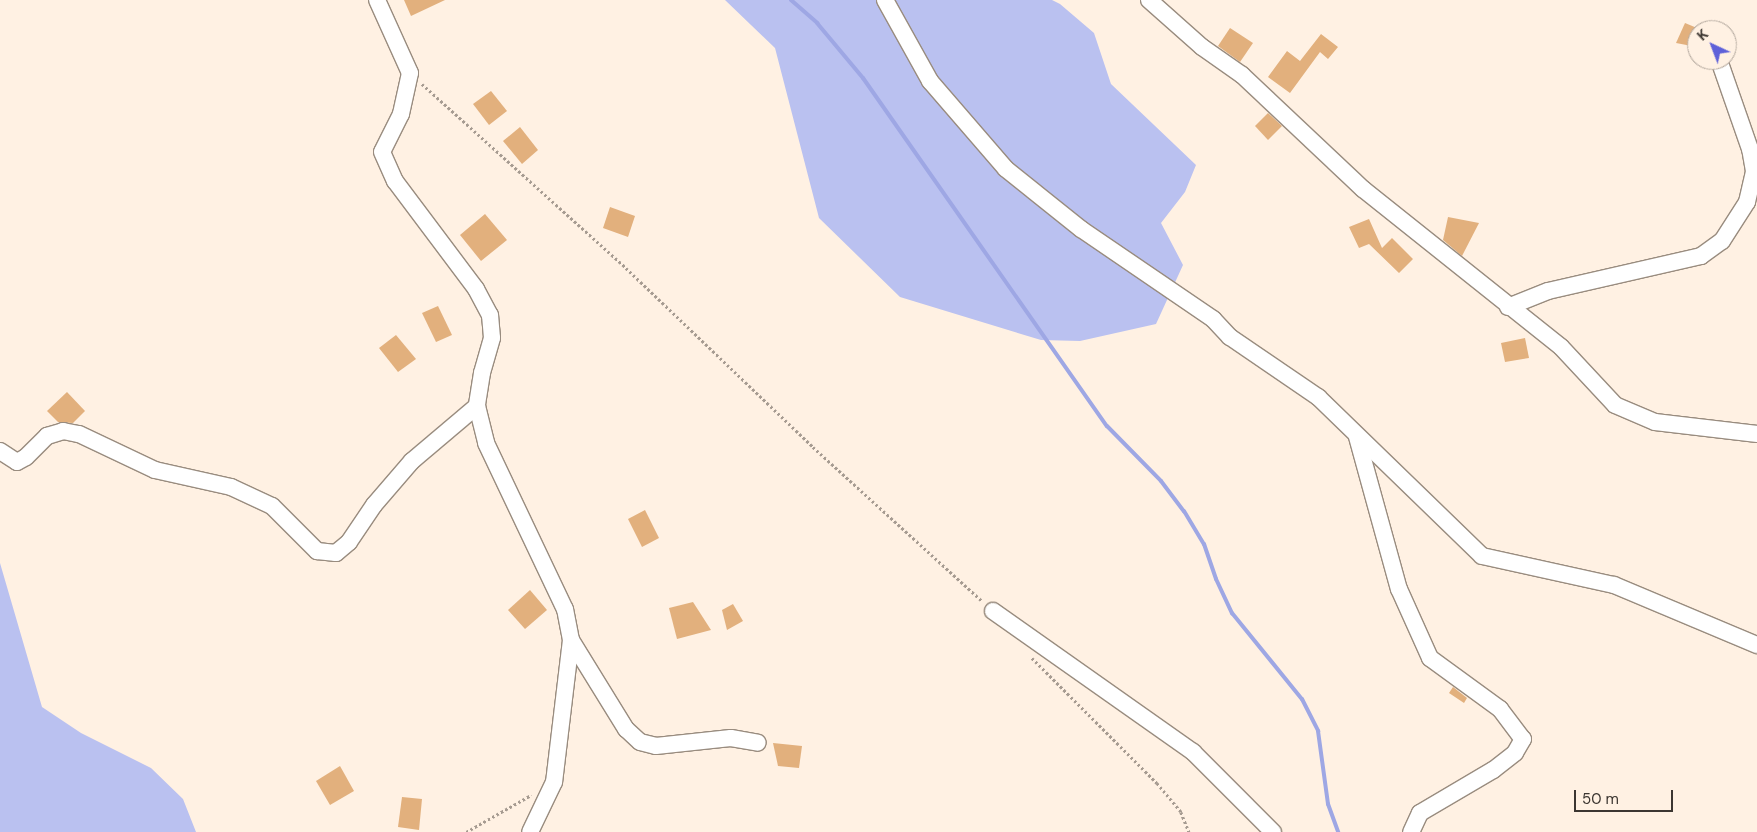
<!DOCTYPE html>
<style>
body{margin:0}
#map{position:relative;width:1757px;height:832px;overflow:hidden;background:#fff1e3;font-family:"DM Sans",sans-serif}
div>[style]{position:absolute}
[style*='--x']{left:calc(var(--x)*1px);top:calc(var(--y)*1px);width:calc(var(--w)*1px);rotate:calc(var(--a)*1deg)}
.green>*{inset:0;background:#bac1f0}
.stream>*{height:4px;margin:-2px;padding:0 2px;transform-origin:2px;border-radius:2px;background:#9ea7e4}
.building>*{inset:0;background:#e2b07d}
.path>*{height:2.5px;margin-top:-1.25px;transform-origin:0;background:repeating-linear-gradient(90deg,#a69b91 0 2.5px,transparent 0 5px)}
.roads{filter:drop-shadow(1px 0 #998c7f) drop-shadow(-1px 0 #998c7f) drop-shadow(0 1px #998c7f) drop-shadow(0 -1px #998c7f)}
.minor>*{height:16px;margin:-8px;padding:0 8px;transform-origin:8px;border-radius:8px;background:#fff}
span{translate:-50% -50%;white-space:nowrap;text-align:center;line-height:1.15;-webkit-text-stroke:4px #fff1e3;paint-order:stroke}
.north{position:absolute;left:1687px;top:20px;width:50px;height:50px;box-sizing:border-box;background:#fff1e3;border:1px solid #b1a69c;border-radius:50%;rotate:317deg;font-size:14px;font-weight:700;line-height:20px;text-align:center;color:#3c3631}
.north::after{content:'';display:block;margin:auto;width:18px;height:22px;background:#5e61d9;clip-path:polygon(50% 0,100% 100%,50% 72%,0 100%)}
.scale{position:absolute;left:1574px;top:790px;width:99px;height:22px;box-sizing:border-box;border:2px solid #3c3631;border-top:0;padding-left:6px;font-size:15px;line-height:18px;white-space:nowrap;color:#3c3631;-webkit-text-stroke:4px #fff1e3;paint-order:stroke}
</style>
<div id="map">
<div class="green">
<i style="clip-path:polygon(725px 0,1052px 0,1060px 4px,1094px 33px,1111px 84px,1196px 165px,1185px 192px,1161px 223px,1183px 265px,1156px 324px,1080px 341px,1041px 340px,900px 297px,819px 218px,775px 48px)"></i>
<i style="clip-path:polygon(0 563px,42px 707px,81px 733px,151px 768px,183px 799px,196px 832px,0 832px)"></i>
</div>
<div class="stream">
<i style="--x:791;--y:0;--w:35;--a:41"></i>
<i style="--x:817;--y:23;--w:72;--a:50.1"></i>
<i style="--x:863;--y:78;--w:425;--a:55"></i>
<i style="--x:1107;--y:426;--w:77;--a:45.5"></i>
<i style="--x:1161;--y:481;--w:38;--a:53"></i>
<i style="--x:1184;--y:511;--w:39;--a:59"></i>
<i style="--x:1204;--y:544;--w:37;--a:71"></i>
<i style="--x:1216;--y:579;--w:38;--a:65"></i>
<i style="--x:1232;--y:613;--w:111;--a:50.9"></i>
<i style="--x:1302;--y:699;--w:36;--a:63"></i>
<i style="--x:1318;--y:731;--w:74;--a:82.2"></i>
<i style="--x:1328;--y:804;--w:30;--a:70"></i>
</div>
<div class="building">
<i style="clip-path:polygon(404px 0,445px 0,411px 16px)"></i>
<i style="clip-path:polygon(1685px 23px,1697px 28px,1697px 47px,1676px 43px)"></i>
<i style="clip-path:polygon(1230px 28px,1253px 43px,1240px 62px,1218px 46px)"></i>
<i style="clip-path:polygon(1321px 34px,1338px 47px,1328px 59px,1320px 52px,1290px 93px,1268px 77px,1287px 51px,1300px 61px)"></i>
<i style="clip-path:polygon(491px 91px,507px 111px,489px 125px,473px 104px)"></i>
<i style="clip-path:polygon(1268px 113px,1282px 126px,1268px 140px,1255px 126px)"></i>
<i style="clip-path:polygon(520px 127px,538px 150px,522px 164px,503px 141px)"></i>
<i style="clip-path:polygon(610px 207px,635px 216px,628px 237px,603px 228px)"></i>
<i style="clip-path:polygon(485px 214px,507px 240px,481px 261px,460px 235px)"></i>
<i style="clip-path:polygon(1448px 217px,1479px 223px,1462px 256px,1443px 240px)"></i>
<i style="clip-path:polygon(1369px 219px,1382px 248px,1392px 238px,1413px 259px,1399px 273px,1369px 244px,1359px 248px,1349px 227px)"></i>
<i style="clip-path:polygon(438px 306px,452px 335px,436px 342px,422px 313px)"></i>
<i style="clip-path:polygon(396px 335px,416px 359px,398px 372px,379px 348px)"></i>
<i style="clip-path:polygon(1525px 338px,1529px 358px,1505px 362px,1501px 343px)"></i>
<i style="clip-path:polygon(67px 392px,85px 411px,73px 423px,58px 422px,47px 411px)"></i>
<i style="clip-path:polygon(645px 510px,659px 538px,642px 547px,628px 519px)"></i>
<i style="clip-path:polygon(530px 590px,547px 610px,525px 629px,508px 610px)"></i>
<i style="clip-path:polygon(693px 602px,711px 630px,677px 639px,669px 608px)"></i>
<i style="clip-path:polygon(733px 604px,743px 621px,727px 630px,722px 610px)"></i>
<i style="clip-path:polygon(1453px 687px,1467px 698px,1464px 703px,1449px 693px)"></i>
<i style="clip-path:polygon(773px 743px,802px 746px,799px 768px,778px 766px)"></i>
<i style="clip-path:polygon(340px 766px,354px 791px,330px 805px,316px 781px)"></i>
<i style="clip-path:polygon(402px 797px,422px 799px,419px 830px,398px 827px)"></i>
</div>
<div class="path">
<i style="--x:422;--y:84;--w:275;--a:42"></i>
<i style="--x:626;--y:268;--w:259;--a:43.7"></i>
<i style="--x:813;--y:447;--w:229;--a:42.3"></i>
<i style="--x:1032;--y:658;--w:177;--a:45"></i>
<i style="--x:1157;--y:783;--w:38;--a:50"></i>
<i style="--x:1181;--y:812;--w:22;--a:68"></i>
<i style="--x:466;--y:832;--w:75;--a:-29.6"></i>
</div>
<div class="roads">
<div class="minor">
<i style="--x:377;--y:0;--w:80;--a:65.7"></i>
<i style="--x:410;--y:73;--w:42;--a:102.4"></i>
<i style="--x:401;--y:114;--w:42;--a:116.6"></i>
<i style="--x:382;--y:152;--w:32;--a:66"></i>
<i style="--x:395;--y:181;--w:135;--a:53.1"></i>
<i style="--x:476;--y:289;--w:30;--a:62"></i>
<i style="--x:490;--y:315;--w:23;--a:85"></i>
<i style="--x:492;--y:338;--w:36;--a:106"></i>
<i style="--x:482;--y:373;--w:33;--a:99"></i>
<i style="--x:477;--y:406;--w:38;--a:76"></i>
<i style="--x:486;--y:443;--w:184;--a:64.6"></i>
<i style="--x:565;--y:609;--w:32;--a:79"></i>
<i style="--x:571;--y:640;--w:143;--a:96.8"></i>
<i style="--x:554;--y:782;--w:55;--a:115.6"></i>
<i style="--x:885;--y:0;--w:93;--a:60.9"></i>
<i style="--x:930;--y:81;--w:116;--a:49.2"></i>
<i style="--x:1006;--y:169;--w:96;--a:38.7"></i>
<i style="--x:1081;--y:229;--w:160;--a:34.3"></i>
<i style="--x:1213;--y:319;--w:25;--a:47"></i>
<i style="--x:1230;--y:337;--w:107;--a:34.3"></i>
<i style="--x:1318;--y:397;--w:228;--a:44.1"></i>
<i style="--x:1482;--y:556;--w:135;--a:12.4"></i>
<i style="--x:1614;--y:585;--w:155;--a:22.8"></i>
<i style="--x:1149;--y:0;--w:71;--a:41.6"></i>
<i style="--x:1202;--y:47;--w:49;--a:35"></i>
<i style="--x:1242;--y:75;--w:166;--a:43.3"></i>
<i style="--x:1363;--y:189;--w:253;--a:38.6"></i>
<i style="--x:1561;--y:347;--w:79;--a:47"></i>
<i style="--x:1615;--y:405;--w:43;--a:23"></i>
<i style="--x:1655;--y:422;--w:103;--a:6.7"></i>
<i style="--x:1508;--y:307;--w:43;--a:-21.8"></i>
<i style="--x:1548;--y:291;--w:157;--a:-12.9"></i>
<i style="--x:1701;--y:256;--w:26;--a:-36"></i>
<i style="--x:1722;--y:241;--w:46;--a:-57.3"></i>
<i style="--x:1747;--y:202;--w:32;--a:-77"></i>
<i style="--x:1754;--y:171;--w:22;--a:-100"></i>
<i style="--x:1750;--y:149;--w:91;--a:-109.2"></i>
<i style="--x:1357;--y:437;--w:158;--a:74.6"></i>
<i style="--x:1399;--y:589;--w:76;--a:65.8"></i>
<i style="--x:1430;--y:658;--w:87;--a:36.1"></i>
<i style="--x:1500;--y:709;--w:38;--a:53"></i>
<i style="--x:1523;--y:739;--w:16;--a:120"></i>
<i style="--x:1515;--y:753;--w:28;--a:142"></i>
<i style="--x:1493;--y:770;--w:85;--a:149.5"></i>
<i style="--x:1420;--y:813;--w:21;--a:115"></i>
<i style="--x:0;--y:451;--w:20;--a:33"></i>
<i style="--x:17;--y:462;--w:10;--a:-29"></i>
<i style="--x:26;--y:457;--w:30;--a:-45"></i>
<i style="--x:47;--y:436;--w:17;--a:-17"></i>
<i style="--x:63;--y:431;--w:16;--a:11"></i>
<i style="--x:79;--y:434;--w:84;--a:25.3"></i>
<i style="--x:155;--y:470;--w:78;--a:12.6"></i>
<i style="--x:231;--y:487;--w:45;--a:24.9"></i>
<i style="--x:272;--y:506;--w:64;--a:45"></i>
<i style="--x:317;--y:551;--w:19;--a:6"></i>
<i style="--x:336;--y:553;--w:17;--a:-40"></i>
<i style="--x:349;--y:542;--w:45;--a:-56"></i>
<i style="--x:374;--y:505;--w:58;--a:-49.2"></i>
<i style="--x:412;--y:461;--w:85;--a:-40.2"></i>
<i style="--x:993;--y:611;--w:245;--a:35.2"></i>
<i style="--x:1193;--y:752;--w:113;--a:45"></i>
<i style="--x:571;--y:640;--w:105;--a:58.3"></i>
<i style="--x:626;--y:729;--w:19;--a:43"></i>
<i style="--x:640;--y:742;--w:16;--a:14"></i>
<i style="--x:656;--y:746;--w:75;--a:-6.1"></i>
<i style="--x:731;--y:738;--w:27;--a:10"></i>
</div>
</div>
<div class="north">K</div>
<div class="scale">50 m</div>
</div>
